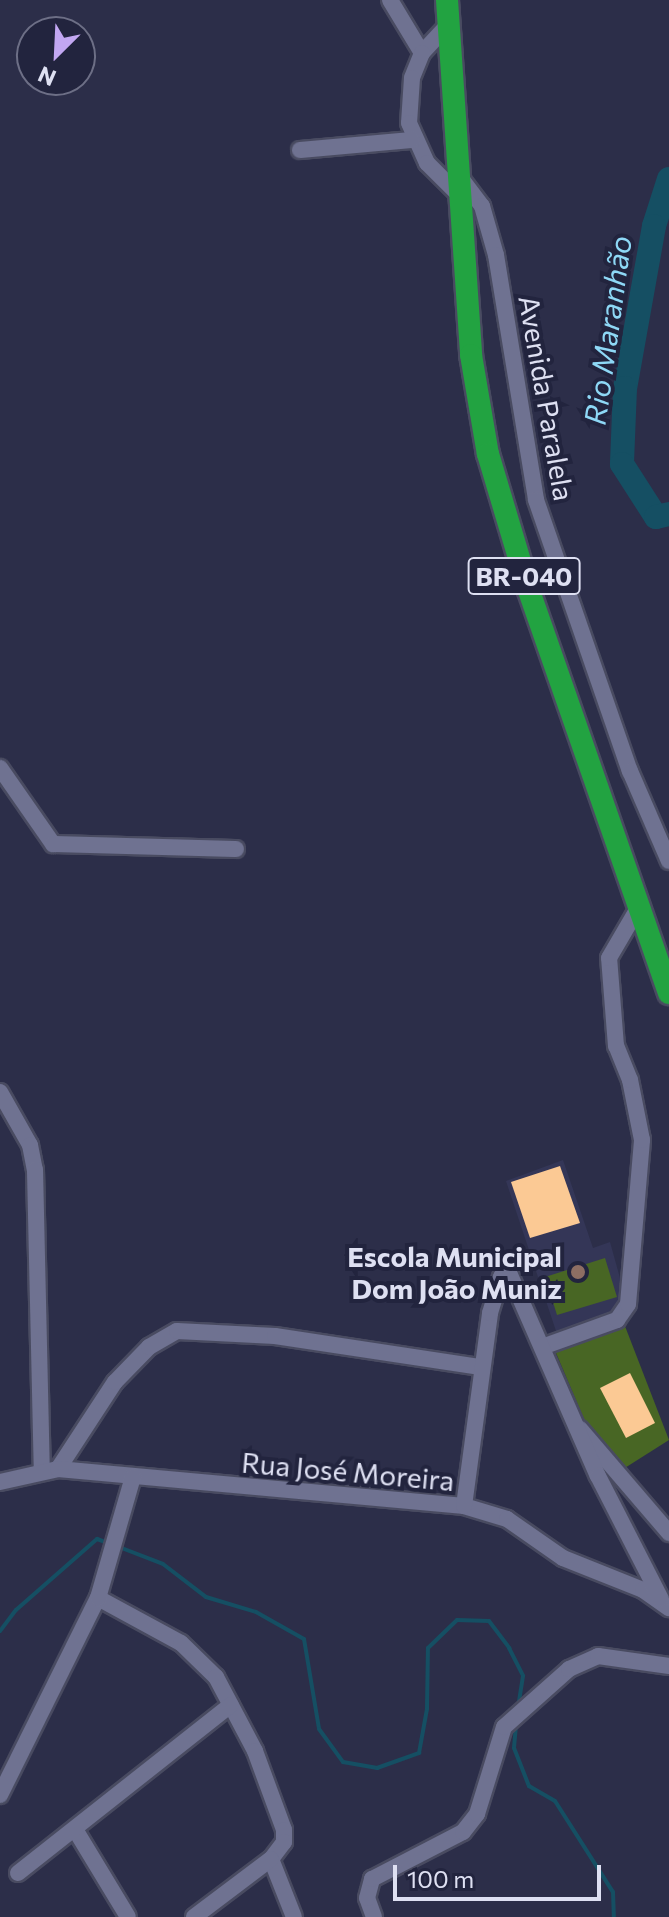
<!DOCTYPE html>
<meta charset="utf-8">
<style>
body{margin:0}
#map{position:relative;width:669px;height:1917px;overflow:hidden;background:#2c2e49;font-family:Commissioner,sans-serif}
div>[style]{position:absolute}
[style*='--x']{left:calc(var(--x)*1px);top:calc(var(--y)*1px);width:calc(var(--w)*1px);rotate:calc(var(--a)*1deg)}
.built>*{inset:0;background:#343657}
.green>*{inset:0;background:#486624}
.stream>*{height:4px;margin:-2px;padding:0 2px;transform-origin:2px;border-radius:2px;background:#154f63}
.river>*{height:24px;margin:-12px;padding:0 12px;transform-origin:12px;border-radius:12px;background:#154f63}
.building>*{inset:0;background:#fbc994}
.roads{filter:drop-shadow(2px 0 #494b61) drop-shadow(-2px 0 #494b61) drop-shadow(0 2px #494b61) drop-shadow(0 -2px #494b61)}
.minor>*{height:16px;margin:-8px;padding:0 8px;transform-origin:8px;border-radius:8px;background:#6f7291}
.highway>*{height:22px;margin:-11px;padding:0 11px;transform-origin:11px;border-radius:11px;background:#22a341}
.dots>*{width:22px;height:22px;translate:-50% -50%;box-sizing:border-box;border:4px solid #22243e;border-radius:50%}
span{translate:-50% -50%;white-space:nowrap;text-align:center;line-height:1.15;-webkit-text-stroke:8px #22243e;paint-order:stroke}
.shield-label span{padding:2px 6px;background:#22243e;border:2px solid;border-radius:6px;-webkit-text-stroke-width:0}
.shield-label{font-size:26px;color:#dee0f2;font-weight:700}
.street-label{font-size:28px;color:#dee0f2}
.poi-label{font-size:28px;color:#dee0f2;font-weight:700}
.right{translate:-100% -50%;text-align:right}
.water-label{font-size:30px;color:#8ed8f6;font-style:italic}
.north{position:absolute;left:16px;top:16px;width:80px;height:80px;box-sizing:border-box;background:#22243e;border:2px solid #6d6f86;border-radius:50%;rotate:204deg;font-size:22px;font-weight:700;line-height:32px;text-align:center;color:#dee0f2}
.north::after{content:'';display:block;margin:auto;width:28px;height:36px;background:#c2a7f2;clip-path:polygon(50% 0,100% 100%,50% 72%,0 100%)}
.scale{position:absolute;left:393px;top:1865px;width:208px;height:36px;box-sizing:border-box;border:4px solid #dee0f2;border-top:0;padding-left:10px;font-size:24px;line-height:28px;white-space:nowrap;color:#dee0f2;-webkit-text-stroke:6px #22243e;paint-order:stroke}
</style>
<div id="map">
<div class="built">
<i style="clip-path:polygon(563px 1160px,593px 1248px,610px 1242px,625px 1296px,618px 1317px,558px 1337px,506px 1181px)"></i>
</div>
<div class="green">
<i style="clip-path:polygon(605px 1258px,617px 1297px,557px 1315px,545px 1277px)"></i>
<i style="clip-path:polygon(623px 1321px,669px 1440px,609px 1478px,553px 1346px)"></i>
</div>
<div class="stream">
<i style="--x:119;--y:1547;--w:47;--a:21.1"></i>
<i style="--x:163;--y:1564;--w:54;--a:37.5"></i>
<i style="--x:206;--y:1597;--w:52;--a:16.7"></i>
<i style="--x:256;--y:1612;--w:55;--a:29.4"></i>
<i style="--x:304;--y:1639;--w:91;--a:80.5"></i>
<i style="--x:319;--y:1729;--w:41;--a:54"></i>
<i style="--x:343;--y:1762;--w:35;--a:10"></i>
<i style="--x:377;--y:1768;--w:45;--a:-19.7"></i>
<i style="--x:419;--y:1753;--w:45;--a:-79.7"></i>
<i style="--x:427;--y:1709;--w:61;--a:-89.1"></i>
<i style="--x:428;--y:1648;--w:40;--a:-44"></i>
<i style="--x:457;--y:1620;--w:32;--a:2"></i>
<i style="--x:489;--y:1621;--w:34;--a:53"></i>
<i style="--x:509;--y:1648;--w:31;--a:63"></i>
<i style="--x:523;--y:1676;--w:32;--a:99"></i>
<i style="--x:0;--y:1631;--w:26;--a:-53"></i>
<i style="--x:16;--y:1610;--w:108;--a:-41.2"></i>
<i style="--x:97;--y:1539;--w:15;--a:20"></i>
<i style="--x:516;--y:1725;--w:23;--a:95"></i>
<i style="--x:514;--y:1748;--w:41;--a:68.5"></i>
<i style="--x:529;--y:1786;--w:30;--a:30"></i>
<i style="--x:555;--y:1801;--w:108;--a:57.5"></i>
<i style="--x:613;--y:1892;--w:25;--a:88"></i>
</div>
<div class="river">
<i style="--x:669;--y:179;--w:49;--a:107.7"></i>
<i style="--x:654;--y:226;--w:165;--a:100.1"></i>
<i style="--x:625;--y:388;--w:76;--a:92.3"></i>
<i style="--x:622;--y:464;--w:63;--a:57.3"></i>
<i style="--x:656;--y:517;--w:13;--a:-13"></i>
</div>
<div class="building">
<i style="clip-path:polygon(560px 1166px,580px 1223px,530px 1238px,511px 1182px)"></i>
<i style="clip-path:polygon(630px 1373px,655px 1423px,626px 1438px,600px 1388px)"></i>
</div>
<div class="roads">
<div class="minor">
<i style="--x:390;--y:0;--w:62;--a:58.9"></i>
<i style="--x:448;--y:25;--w:38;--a:133"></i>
<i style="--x:422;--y:53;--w:27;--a:112"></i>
<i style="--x:412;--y:78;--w:45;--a:93.8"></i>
<i style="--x:409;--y:123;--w:44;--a:65.8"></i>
<i style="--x:427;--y:163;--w:42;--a:45"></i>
<i style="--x:300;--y:150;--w:112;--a:-5.1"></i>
<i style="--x:457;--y:173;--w:41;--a:52.9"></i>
<i style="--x:482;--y:206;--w:51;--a:74.1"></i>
<i style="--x:496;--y:255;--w:248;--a:80.7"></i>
<i style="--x:536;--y:500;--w:287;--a:70.9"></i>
<i style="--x:630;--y:771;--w:98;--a:66.6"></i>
<i style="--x:0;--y:768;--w:93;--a:55.1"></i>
<i style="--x:53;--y:844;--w:183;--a:1.6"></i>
<i style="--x:0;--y:1092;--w:61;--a:60.5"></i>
<i style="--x:30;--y:1145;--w:25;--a:79"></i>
<i style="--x:35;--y:1170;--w:300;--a:88.7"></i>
<i style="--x:542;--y:1347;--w:80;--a:-19.8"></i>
<i style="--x:617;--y:1320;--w:19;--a:-55"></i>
<i style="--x:628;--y:1304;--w:165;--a:-85.1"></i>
<i style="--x:642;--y:1140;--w:61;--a:-101.3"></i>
<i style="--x:630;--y:1080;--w:37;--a:-112"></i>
<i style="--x:616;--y:1046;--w:88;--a:-94.5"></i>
<i style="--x:609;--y:958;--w:56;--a:-59.7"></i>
<i style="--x:580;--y:1429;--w:137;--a:49.4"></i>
<i style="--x:58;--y:1469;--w:104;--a:-56.8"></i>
<i style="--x:115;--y:1382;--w:49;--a:-45.8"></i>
<i style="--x:149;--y:1347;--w:32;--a:-30"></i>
<i style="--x:177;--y:1331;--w:98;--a:2.9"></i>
<i style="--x:275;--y:1336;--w:208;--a:8.6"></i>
<i style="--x:0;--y:1482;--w:59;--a:-12.6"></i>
<i style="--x:58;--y:1469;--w:408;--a:5.2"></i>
<i style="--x:464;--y:1506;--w:45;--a:16.8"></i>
<i style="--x:507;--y:1519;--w:68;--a:34.9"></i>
<i style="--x:563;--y:1558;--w:86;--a:21.8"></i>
<i style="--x:643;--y:1590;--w:32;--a:35"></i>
<i style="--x:464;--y:1506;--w:195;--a:-82.3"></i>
<i style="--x:490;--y:1313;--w:38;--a:-73"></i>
<i style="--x:501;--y:1277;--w:9;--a:-13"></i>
<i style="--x:510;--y:1275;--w:219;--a:66.4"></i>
<i style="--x:598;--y:1476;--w:138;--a:62.9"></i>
<i style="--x:98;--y:1598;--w:94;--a:28.5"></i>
<i style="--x:181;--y:1643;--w:49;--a:44.2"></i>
<i style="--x:216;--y:1677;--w:84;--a:62.2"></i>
<i style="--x:255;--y:1751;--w:84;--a:69.8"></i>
<i style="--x:284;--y:1830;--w:12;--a:90"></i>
<i style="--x:284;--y:1842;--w:21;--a:127"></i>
<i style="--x:271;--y:1859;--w:62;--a:68.4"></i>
<i style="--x:0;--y:1795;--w:220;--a:-63.6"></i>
<i style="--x:98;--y:1598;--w:126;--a:-73.9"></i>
<i style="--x:76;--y:1831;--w:100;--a:58.8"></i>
<i style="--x:18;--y:1873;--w:271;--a:-38.3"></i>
<i style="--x:194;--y:1917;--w:96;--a:-37"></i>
<i style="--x:374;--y:1917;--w:20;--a:-110"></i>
<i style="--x:367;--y:1898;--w:20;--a:-75"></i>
<i style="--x:372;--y:1879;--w:102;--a:-27.3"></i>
<i style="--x:463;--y:1832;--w:23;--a:-52"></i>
<i style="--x:477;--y:1814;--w:91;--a:-72.8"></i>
<i style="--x:504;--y:1727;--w:87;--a:-41.7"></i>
<i style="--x:569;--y:1669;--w:32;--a:-24"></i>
<i style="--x:598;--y:1656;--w:72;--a:8"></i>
</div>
<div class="highway">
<i style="--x:447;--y:0;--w:356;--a:86.1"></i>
<i style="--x:471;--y:355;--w:100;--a:80.3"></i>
<i style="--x:488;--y:454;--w:140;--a:73.4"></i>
<i style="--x:528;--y:588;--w:429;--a:70.8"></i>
</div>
</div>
<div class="dots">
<i style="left:578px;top:1272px;background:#8d6e63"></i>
</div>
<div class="shield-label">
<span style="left:524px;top:576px">BR-040</span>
</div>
<div class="street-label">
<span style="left:547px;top:398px;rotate:80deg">Avenida Paralela</span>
<span style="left:348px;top:1471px;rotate:5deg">Rua José Moreira</span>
</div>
<div class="poi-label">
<span class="right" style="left:562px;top:1272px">Escola Municipal<br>Dom João Muniz</span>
</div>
<div class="water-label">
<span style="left:607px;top:330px;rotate:-82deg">Rio Maranhão</span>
</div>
<div class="north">N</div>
<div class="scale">100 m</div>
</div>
